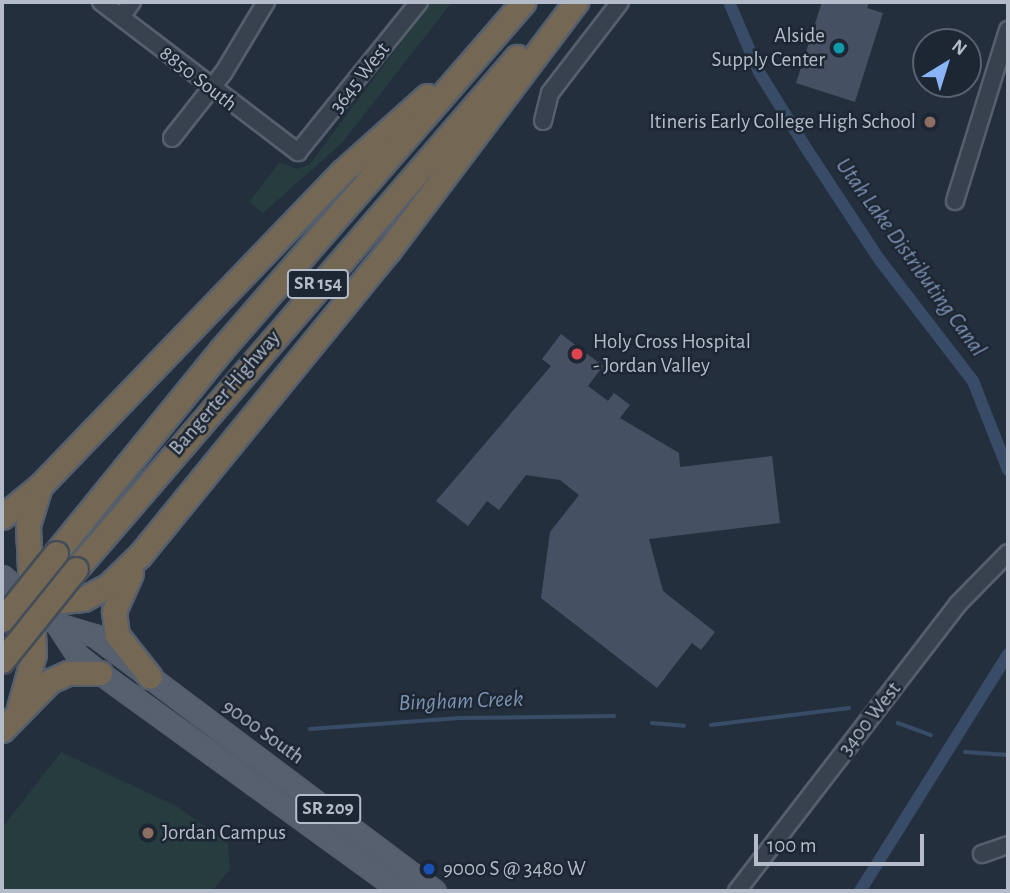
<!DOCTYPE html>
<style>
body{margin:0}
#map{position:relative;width:1010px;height:893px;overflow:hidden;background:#242f3e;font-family:"Alegreya Sans",sans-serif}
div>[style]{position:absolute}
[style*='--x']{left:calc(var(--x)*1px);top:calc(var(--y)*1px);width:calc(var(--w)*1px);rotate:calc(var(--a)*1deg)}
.green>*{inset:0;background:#263c3f}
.stream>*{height:3.5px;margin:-1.75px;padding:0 1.75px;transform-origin:1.75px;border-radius:1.75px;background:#394c67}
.canal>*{height:12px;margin:-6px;padding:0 6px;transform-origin:6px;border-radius:6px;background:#394c67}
.building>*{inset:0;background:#455162}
.roads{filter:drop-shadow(2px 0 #565f6c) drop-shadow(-2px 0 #565f6c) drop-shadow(0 2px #565f6c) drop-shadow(0 -2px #565f6c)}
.minor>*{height:16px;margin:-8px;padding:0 8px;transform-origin:8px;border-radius:8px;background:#38414e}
.major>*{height:19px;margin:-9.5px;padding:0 9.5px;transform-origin:9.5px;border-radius:9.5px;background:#56606e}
.highway>*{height:23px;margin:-11.5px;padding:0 11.5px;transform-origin:11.5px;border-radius:11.5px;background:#746855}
.bridges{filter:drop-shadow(2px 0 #434c59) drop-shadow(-2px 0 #434c59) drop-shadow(0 2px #434c59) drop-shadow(0 -2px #434c59)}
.highway-bridge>*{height:23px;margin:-11.5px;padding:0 11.5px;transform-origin:11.5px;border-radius:11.5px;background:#746855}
.dots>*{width:19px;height:19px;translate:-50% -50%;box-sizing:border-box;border:4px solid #1d2633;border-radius:50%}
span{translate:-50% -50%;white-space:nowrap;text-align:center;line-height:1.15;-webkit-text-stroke:5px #1d2633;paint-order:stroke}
.shield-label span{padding:2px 5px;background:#1d2633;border:2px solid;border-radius:5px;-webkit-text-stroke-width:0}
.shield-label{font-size:19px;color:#b4bcc9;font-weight:700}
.poi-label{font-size:21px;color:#b4bcc9}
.right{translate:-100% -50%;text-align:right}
.left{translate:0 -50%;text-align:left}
.street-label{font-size:21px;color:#b4bcc9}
.water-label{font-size:23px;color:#7c92b1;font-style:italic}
.frame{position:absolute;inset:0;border:4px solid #b4bcc9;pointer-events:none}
.north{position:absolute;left:912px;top:28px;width:70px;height:70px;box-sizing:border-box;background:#1d2633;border:2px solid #59626f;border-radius:50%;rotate:38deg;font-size:19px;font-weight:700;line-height:28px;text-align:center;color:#b4bcc9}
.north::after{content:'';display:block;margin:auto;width:24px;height:32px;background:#8ab4f8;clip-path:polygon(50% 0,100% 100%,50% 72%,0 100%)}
.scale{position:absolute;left:754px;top:834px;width:170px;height:32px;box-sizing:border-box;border:4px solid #b4bcc9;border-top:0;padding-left:9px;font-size:21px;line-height:24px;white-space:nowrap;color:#b4bcc9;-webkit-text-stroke:5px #1d2633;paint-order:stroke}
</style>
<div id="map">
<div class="green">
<i style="clip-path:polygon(431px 2px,452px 2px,342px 143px,263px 213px,249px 202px,280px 162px,297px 169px,310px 164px)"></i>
<i style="clip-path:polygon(61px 752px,178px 807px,228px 843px,230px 869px,212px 891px,2px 891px,2px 828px)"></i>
</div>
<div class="stream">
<i style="--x:652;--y:723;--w:32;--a:5"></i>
<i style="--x:898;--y:723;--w:35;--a:20"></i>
<i style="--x:711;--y:725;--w:139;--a:-7"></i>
<i style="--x:310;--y:729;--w:150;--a:-4.2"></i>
<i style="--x:460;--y:718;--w:154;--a:-0.7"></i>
<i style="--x:965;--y:752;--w:43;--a:4"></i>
</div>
<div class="canal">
<i style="--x:729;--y:2;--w:76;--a:66.8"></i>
<i style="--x:759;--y:72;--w:93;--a:58.2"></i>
<i style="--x:808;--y:151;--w:129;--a:56.7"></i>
<i style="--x:879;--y:259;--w:154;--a:52.4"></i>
<i style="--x:973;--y:381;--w:96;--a:68.5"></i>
<i style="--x:860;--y:891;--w:279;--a:-58"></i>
</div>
<div class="building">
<i style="clip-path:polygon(822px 2px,869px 2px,867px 8px,883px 13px,855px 102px,796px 83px)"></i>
<i style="clip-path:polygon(561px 334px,603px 366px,588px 386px,608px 401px,614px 393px,630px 405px,620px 418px,679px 453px,680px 467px,772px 456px,780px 523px,649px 539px,663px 591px,715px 632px,701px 650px,692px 643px,657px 688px,541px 598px,550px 532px,579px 495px,560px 480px,526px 475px,499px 510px,487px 501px,468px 526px,436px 501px,551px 366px,542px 359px)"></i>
</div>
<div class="roads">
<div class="minor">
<i style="--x:101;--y:2;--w:248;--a:37.3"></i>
<i style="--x:298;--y:152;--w:193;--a:-51.1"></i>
<i style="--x:121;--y:17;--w:19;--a:-54"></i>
<i style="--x:543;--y:121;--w:29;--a:-76"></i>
<i style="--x:550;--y:93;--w:115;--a:-52.4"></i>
<i style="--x:172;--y:138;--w:84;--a:-51.8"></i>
<i style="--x:224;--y:72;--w:82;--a:-59"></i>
<i style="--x:955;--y:201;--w:179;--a:-72.8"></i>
<i style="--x:982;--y:854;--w:28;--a:-19"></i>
<i style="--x:737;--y:891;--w:362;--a:-52.4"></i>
<i style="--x:958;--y:604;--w:71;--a:-45.6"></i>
</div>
<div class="major">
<i style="--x:2;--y:576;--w:73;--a:41.1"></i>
<i style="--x:57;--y:624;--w:39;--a:17"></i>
<i style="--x:94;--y:635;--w:426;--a:36.9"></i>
<i style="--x:57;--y:624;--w:38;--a:57"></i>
<i style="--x:78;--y:656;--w:28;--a:38"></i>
<i style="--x:100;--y:673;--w:372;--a:35.9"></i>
</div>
<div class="highway">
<i style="--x:2;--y:517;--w:49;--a:-39.2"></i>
<i style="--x:40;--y:486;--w:436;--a:-46.1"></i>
<i style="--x:342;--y:172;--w:114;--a:-41.8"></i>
<i style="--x:56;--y:553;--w:262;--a:-50.9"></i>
<i style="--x:221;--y:350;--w:461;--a:-49"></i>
<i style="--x:76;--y:569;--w:676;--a:-49.26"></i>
<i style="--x:131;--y:573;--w:42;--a:114.1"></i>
<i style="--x:114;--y:611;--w:24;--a:83"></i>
<i style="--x:117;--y:635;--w:53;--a:51.8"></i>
<i style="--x:2;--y:607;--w:81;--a:-5.6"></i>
<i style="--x:83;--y:599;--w:30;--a:-28"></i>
<i style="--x:109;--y:585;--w:43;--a:-44.1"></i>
<i style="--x:140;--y:555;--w:394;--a:-50.8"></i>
<i style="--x:389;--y:250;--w:311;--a:-53"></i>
<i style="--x:19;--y:708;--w:56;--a:-74.5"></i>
<i style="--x:34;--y:654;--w:129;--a:-92.7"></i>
<i style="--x:28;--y:525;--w:41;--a:-72.9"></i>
<i style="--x:2;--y:730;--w:69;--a:-45.6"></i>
<i style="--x:50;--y:681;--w:20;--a:-24"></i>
<i style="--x:68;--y:673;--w:32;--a:0"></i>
</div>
</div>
<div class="bridges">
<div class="highway-bridge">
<i style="--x:2;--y:620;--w:86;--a:-51.1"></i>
<i style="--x:2;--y:661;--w:118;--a:-51.2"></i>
</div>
</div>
<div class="dots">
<i style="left:839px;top:48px;background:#0f9aa8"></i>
<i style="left:930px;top:122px;background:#8d6e63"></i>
<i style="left:577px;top:354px;background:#e0444e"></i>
<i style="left:148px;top:833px;background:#8d6e63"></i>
<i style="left:429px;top:869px;background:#1a4fb4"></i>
</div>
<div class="shield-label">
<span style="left:318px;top:284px">SR 154</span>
<span style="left:328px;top:809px">SR 209</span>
</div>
<div class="poi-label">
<span class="right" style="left:825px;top:48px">Alside<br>Supply Center</span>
<span class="right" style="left:916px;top:122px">Itineris Early College High School</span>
<span class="left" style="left:593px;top:354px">Holy Cross Hospital<br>- Jordan Valley</span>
<span class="left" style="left:162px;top:833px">Jordan Campus</span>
<span class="left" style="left:443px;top:869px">9000 S @ 3480 W</span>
</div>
<div class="street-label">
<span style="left:360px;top:78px;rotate:-52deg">3645 West</span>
<span style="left:198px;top:79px;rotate:38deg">8850 South</span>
<span style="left:225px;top:393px;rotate:-49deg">Bangerter Highway</span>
<span style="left:870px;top:719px;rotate:-52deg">3400 West</span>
<span style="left:263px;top:732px;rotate:36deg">9000 South</span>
</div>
<div class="water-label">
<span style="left:910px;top:258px;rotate:54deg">Utah Lake Distributing Canal</span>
<span style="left:461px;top:702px;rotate:-2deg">Bingham Creek</span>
</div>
<div class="frame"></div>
<div class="north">N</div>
<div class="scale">100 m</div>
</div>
